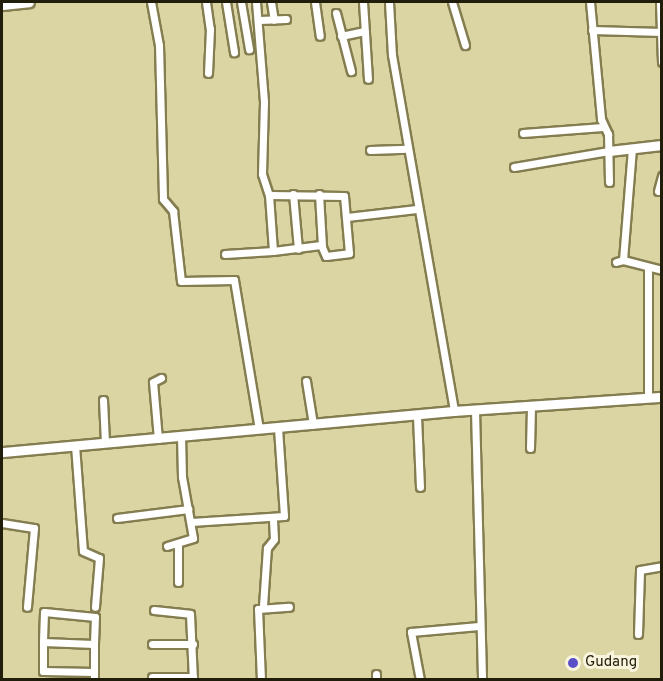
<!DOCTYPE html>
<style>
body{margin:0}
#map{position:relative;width:663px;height:681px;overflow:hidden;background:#dbd5a4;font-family:Overpass,sans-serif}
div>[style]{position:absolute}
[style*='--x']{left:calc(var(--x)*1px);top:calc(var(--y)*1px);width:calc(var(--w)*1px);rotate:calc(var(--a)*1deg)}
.roads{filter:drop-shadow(2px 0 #847d50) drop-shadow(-2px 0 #847d50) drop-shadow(0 2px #847d50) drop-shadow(0 -2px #847d50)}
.street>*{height:7px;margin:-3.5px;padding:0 3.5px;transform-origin:3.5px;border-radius:3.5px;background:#fff}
.secondary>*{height:9px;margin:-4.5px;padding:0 4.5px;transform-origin:4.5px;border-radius:4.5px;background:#fff}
.dots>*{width:16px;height:16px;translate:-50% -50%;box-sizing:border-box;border:3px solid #f8f5dc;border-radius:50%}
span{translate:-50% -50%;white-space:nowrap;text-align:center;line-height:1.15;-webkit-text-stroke:6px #f8f5dc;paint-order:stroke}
.poi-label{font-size:15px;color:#201d0a}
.left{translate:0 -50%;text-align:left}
.frame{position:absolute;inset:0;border:3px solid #201d0a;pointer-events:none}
</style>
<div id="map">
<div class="roads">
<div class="street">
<i style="--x:151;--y:2;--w:44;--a:79.5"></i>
<i style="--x:159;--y:45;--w:154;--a:88.5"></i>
<i style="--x:163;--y:199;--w:16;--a:50"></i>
<i style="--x:173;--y:211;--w:70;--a:83.5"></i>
<i style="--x:181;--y:281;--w:53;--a:-1.1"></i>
<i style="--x:234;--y:280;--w:151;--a:80.5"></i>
<i style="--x:206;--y:2;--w:27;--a:82"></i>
<i style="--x:210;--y:29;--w:44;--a:92.6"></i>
<i style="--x:226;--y:2;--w:51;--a:80.9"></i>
<i style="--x:241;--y:2;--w:48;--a:80.3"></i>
<i style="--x:256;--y:2;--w:100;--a:85.4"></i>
<i style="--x:264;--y:102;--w:72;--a:91.6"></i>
<i style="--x:262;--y:174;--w:22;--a:72"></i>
<i style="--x:271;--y:2;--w:18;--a:81"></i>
<i style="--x:315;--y:2;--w:34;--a:82"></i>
<i style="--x:363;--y:2;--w:77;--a:86.3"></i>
<i style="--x:389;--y:2;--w:53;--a:86.8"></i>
<i style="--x:392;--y:55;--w:361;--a:80.1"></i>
<i style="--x:452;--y:2;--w:45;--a:73.2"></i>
<i style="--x:590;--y:2;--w:118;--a:84.6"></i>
<i style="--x:601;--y:119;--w:17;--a:65"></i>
<i style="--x:608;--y:134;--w:48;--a:88.8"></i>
<i style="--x:660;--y:2;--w:60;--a:88.1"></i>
<i style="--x:336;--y:13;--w:60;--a:75.5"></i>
<i style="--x:259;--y:20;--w:27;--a:-2"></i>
<i style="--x:592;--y:30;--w:70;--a:1.6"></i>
<i style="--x:341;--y:36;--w:24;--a:-12"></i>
<i style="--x:523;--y:133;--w:80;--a:-4.3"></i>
<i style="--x:370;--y:150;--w:37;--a:-2"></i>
<i style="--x:514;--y:167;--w:96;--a:-9.6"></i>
<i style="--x:658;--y:191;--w:16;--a:-75"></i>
<i style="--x:293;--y:194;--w:55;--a:84.8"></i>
<i style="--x:319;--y:194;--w:52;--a:86.7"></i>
<i style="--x:347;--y:217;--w:70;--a:-6.5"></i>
<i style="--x:225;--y:254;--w:48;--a:-3.6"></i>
<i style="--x:273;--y:251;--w:48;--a:-7.1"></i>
<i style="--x:321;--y:245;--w:12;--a:66"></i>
<i style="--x:326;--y:256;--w:23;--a:-7"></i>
<i style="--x:349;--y:253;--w:57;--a:-95"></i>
<i style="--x:344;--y:196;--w:75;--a:-179.2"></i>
<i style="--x:269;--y:195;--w:56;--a:85.9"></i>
<i style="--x:623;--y:260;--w:112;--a:-85.4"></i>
<i style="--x:616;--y:262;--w:7;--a:-16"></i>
<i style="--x:623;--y:260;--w:40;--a:14.4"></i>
<i style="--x:306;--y:381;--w:44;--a:80.8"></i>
<i style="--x:648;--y:398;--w:130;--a:-90"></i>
<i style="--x:103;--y:400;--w:43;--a:87.3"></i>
<i style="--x:475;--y:410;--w:270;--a:88.5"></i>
<i style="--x:417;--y:416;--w:71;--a:87.6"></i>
<i style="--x:158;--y:439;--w:57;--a:-95"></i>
<i style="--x:153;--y:382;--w:9;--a:-27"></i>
<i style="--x:75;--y:445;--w:106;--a:85.7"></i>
<i style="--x:83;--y:551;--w:17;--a:24"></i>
<i style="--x:99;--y:558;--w:49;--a:94.7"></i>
<i style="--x:530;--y:448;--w:42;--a:-88.6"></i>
<i style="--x:117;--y:518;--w:72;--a:-7.2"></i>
<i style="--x:191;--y:522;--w:93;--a:-3.7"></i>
<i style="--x:284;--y:516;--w:89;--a:-93.9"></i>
<i style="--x:2;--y:523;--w:32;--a:9"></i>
<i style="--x:34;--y:528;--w:79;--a:95.1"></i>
<i style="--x:167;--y:546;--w:27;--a:-17"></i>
<i style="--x:193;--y:538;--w:62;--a:-100.2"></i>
<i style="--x:182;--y:477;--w:40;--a:-91.4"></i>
<i style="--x:178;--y:582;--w:38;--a:-90"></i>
<i style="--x:263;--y:606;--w:58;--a:-86.1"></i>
<i style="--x:267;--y:548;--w:11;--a:-52"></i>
<i style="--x:274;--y:539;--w:21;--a:-93"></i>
<i style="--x:154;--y:610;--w:36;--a:6"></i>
<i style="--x:190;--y:614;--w:66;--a:87.4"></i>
<i style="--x:638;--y:634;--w:64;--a:-88.2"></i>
<i style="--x:640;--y:570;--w:22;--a:-10"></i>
<i style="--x:43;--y:642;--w:29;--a:90"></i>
<i style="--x:43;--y:671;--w:51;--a:1.1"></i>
<i style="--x:152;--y:644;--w:41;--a:0"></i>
<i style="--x:376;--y:674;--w:6;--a:90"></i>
<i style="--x:152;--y:677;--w:41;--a:0"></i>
<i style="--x:94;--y:680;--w:36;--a:-90"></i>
<i style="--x:94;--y:644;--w:27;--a:-88"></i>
<i style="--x:95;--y:617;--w:51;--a:-174.4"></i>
<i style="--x:44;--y:612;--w:30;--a:92"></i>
<i style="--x:43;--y:642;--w:51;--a:2.2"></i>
<i style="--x:261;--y:680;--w:71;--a:-92.4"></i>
<i style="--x:258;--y:609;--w:31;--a:-4"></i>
<i style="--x:420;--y:680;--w:49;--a:-100.6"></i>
<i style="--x:411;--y:632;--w:68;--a:-5"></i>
</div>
<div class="secondary">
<i style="--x:2;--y:5;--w:27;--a:-6"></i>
<i style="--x:609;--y:151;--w:53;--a:-6.5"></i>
<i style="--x:2;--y:452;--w:454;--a:-5.2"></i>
<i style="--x:454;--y:411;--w:208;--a:-3.9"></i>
</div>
</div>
<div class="dots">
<i style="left:573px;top:663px;background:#5a51c9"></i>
</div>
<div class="poi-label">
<span class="left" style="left:585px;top:663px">Gudang</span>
</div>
<div class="frame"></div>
</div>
